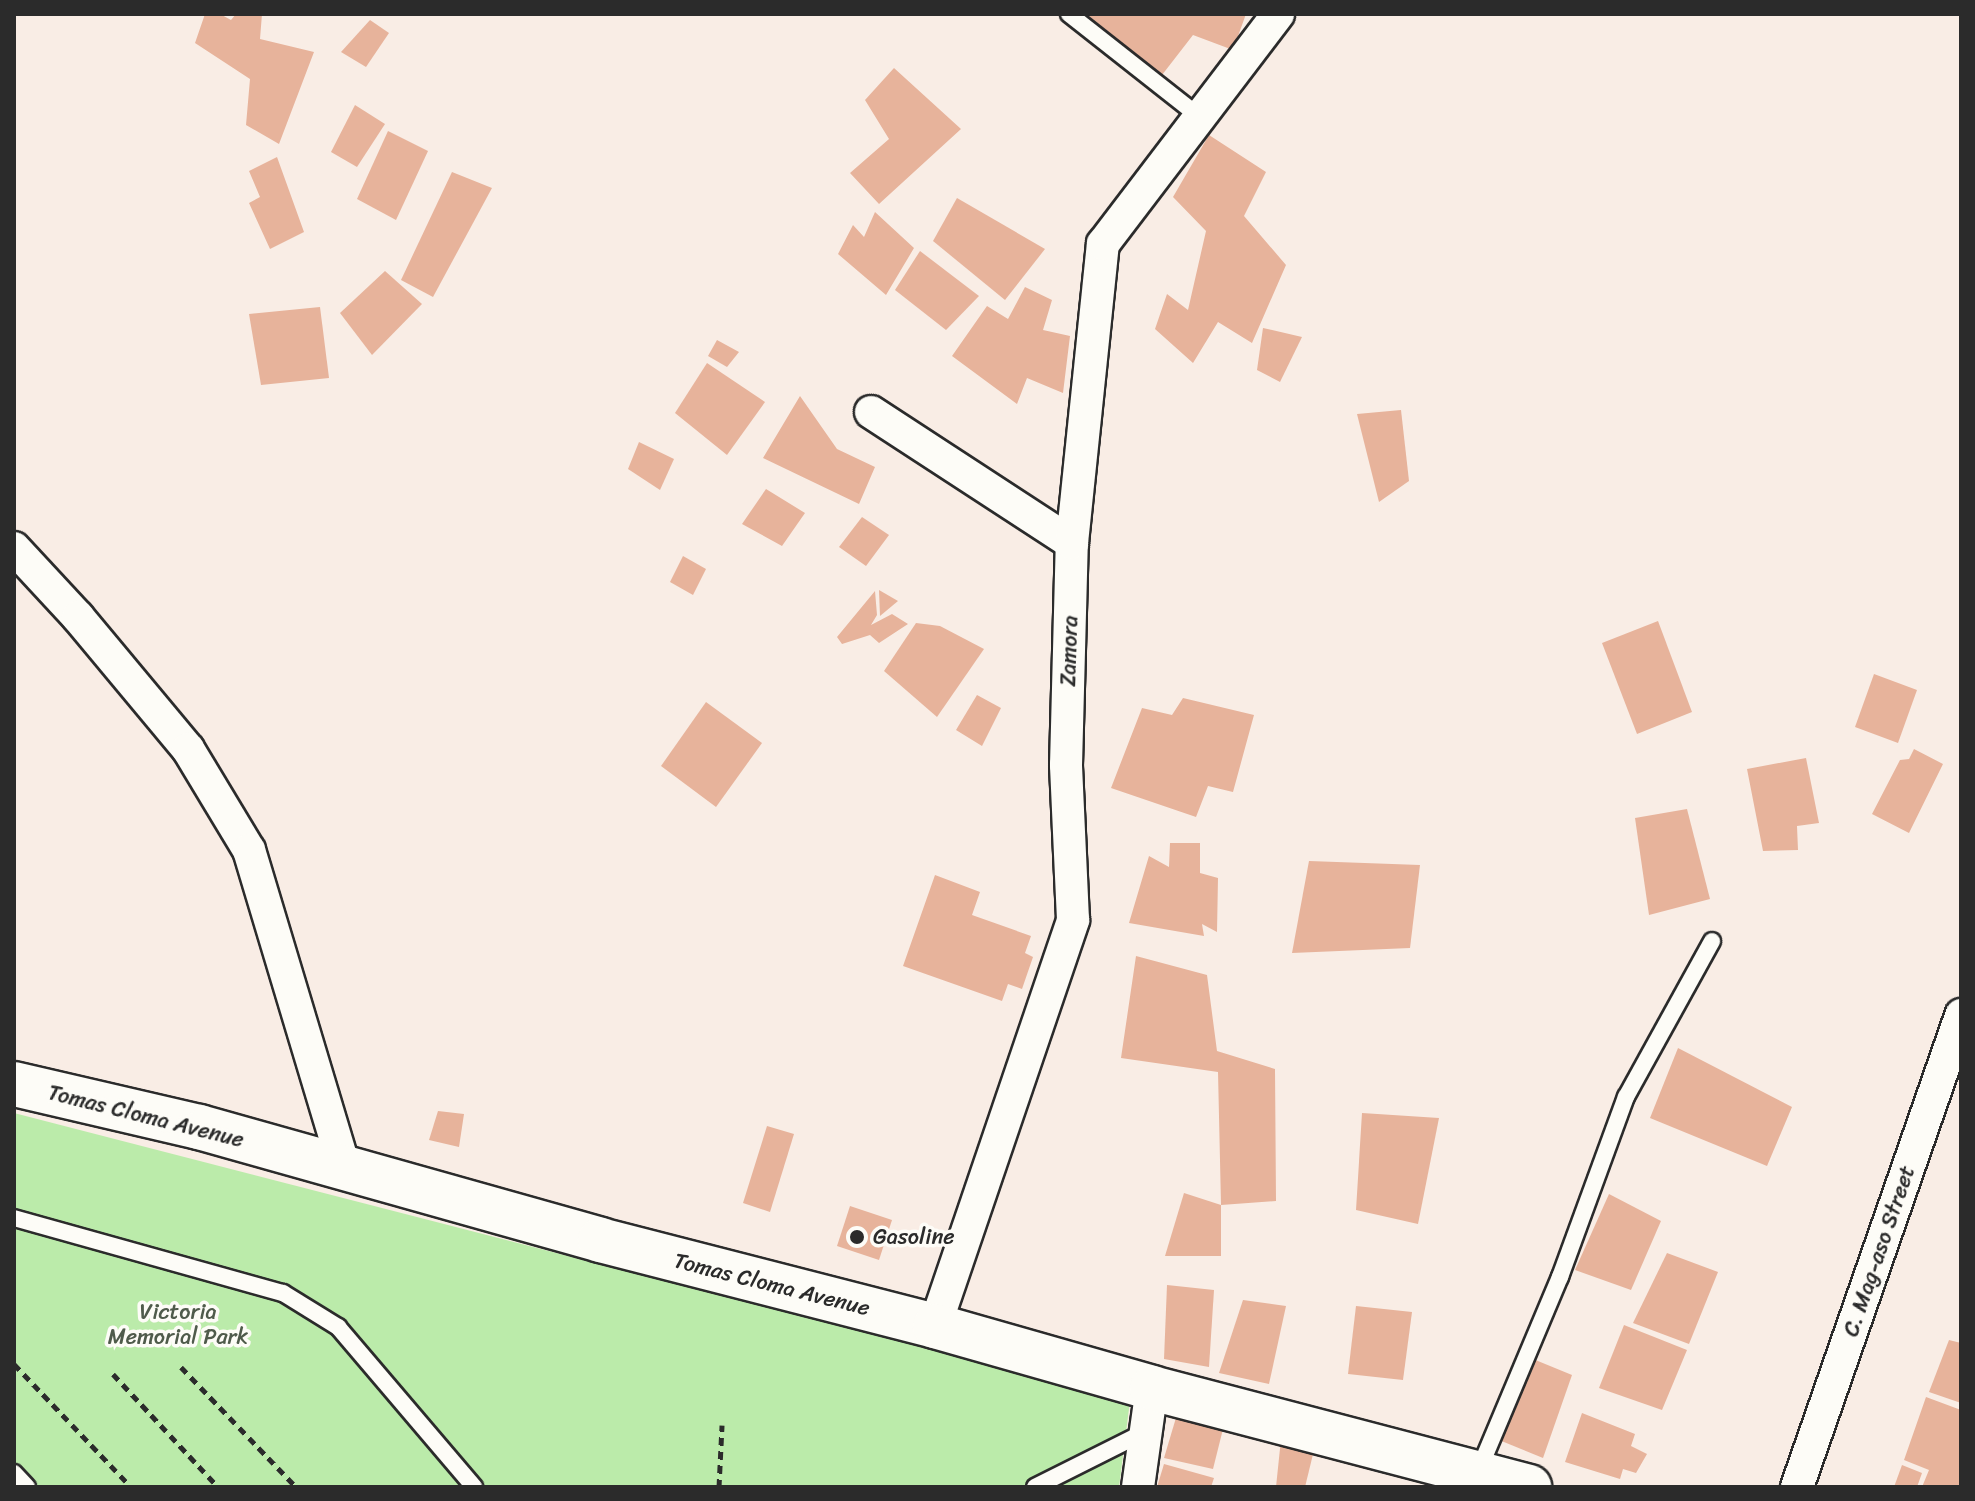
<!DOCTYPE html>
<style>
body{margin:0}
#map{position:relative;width:1975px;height:1501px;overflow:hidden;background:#f9ede5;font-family:Sriracha,sans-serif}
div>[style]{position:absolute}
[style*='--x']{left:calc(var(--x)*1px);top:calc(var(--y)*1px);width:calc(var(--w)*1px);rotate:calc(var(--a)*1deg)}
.green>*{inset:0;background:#bbebaa}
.building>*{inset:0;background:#e7b39b}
.path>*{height:5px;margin-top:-2.5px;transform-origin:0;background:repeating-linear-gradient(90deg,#2b2b2b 0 8px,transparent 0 14px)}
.roads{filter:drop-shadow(2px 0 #2b2b2b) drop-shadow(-2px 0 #2b2b2b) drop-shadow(0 2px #2b2b2b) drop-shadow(0 -2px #2b2b2b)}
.service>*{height:16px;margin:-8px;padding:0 8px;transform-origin:8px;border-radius:8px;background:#fdfcf7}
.minor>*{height:32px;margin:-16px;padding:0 16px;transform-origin:16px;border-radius:16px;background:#fdfcf7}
.secondary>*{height:44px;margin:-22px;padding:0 22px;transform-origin:22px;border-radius:22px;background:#fdfcf7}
.dots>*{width:22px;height:22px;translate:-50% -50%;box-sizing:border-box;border:4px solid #fdfcf7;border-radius:50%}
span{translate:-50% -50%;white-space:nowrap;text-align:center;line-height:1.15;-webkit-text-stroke:7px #fdfcf7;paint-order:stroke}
.street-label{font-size:22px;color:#2b2b2b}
.poi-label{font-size:22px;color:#2b2b2b}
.left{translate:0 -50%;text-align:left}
.park-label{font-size:22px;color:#4f5b4b}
.frame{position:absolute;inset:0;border:16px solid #2b2b2b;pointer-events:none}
</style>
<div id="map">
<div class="green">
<i style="clip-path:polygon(14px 1113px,1130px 1401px,1119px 1487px,14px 1487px)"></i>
</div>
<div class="building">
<i style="clip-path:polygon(205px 14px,220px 14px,231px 20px,236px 14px,262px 14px,260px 39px,314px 52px,279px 144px,246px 125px,250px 79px,195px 43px)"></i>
<i style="clip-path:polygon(1090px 14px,1184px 15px,1246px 14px,1233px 50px,1193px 35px,1162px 75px,1087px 19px)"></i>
<i style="clip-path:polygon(370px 20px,389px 33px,366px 67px,341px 52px)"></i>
<i style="clip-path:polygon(894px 68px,961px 129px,879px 204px,850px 173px,889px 139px,865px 100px)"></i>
<i style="clip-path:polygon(355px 105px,385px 124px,357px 167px,331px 152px)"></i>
<i style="clip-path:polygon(388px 131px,428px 151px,396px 220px,357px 199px)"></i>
<i style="clip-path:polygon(1209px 135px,1266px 172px,1244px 216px,1286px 265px,1252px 343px,1218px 322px,1193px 363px,1155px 329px,1167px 294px,1188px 310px,1206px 231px,1173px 197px)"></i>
<i style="clip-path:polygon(277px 157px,304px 232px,270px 249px,249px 203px,260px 197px,249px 171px)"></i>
<i style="clip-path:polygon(452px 172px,492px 188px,433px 297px,401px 280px)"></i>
<i style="clip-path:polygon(957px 198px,1045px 249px,1005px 300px,933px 241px)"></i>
<i style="clip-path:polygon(875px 212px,914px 248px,886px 295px,838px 254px,853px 225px,864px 237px)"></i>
<i style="clip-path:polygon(920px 251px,979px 296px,946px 330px,895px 290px)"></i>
<i style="clip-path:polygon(385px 271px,422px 304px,372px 355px,340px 313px)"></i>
<i style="clip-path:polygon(1025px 287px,1052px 300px,1043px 330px,1070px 336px,1063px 393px,1027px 378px,1017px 404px,952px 356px,987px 306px,1008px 319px)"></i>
<i style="clip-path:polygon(320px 307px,329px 378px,261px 385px,249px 314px)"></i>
<i style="clip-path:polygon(1263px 328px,1302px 337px,1280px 382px,1257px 370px)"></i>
<i style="clip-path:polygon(717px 340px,739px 352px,727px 367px,708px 356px)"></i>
<i style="clip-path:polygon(707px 363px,765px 402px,727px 455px,675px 413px)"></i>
<i style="clip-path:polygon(800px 396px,837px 449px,875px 467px,859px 504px,763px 458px)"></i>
<i style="clip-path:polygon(1401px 410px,1409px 481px,1379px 502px,1357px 414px)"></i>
<i style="clip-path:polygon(639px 442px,674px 459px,660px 490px,628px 469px)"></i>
<i style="clip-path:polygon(766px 489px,805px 513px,782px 546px,742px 524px)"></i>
<i style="clip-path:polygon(862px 517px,889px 535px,866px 566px,839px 547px)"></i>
<i style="clip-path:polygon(683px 556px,706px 569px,693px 595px,670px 582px)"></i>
<i style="clip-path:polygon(879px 590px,898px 601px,880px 616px)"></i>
<i style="clip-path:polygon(875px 591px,877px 615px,871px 625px,892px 614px,908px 624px,879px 643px,870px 635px,842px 644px,837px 637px)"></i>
<i style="clip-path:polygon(1658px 621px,1692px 712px,1637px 734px,1602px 643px)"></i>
<i style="clip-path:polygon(916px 623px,940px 626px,984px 649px,937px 717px,884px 671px)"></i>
<i style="clip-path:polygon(1874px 674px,1917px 690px,1898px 743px,1855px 727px)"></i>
<i style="clip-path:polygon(977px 695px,1001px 708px,982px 746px,956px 730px)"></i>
<i style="clip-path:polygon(1183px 698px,1254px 715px,1233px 792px,1208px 786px,1196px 817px,1111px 788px,1142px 708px,1172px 715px)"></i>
<i style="clip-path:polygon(706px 702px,762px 743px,716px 807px,661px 766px)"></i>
<i style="clip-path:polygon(1914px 749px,1943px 764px,1909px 833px,1872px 814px,1900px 760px,1909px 759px)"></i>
<i style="clip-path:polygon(1806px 758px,1819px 823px,1797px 826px,1798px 850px,1763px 851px,1747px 769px)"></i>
<i style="clip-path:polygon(1687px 809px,1710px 899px,1649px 915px,1635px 818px)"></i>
<i style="clip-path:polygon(1170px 843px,1200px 843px,1200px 873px,1218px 878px,1217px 932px,1202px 924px,1204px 936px,1129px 923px,1149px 856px,1169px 867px)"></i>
<i style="clip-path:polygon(1309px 861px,1420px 865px,1410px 948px,1292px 953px)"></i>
<i style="clip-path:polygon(935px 875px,980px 892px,972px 915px,1031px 936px,1025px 953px,1033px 957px,1022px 989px,1008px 984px,1002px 1001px,903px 966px)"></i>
<i style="clip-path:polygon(1136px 956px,1207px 975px,1217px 1051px,1275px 1069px,1276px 1201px,1221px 1205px,1218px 1072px,1121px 1058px)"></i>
<i style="clip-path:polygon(1678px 1048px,1792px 1107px,1767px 1166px,1650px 1118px)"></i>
<i style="clip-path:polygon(438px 1111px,464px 1114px,459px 1147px,429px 1140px)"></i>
<i style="clip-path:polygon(1362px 1113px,1439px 1118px,1418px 1224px,1356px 1210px)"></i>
<i style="clip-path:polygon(767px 1126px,794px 1134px,770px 1212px,743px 1203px)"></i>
<i style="clip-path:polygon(1184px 1193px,1221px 1205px,1221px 1256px,1165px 1256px)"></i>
<i style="clip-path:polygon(1609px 1194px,1661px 1221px,1631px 1290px,1575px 1270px)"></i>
<i style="clip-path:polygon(850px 1206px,892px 1220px,879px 1260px,837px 1246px)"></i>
<i style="clip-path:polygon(1667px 1253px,1718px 1272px,1689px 1344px,1633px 1323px)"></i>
<i style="clip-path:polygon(1167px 1285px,1214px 1290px,1209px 1367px,1164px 1359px)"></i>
<i style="clip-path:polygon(1243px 1300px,1286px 1306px,1269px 1384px,1219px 1373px)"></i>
<i style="clip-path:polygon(1356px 1306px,1412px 1312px,1403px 1380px,1348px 1374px)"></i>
<i style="clip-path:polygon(1624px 1325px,1687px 1350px,1662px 1410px,1599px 1388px)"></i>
<i style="clip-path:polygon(1949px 1340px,1961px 1343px,1961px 1403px,1929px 1392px)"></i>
<i style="clip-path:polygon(1533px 1359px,1572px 1375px,1543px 1458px,1499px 1440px)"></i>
<i style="clip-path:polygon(1926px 1397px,1961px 1410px,1961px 1487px,1922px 1487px,1929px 1470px,1904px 1460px)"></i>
<i style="clip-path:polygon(1178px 1411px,1225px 1421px,1213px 1469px,1164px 1458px)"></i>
<i style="clip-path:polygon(1582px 1413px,1635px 1434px,1631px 1446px,1647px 1454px,1636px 1473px,1623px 1469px,1620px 1479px,1565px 1462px)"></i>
<i style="clip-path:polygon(1281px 1439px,1315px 1446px,1305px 1487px,1276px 1487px)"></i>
<i style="clip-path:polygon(1164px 1464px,1214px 1478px,1211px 1487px,1157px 1487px)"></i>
<i style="clip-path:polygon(1902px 1465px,1922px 1473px,1917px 1487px,1894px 1487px)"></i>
</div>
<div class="path">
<i style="--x:14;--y:1364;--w:170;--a:46.4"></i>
<i style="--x:181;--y:1367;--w:166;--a:46.2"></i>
<i style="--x:113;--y:1374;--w:154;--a:47.1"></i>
<i style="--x:719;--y:1487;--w:62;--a:-87.2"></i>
</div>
<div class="roads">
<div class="service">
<i style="--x:1069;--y:14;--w:167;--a:38.2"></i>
<i style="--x:14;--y:1218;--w:279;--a:15.6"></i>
<i style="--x:283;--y:1293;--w:65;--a:31.7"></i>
<i style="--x:338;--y:1327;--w:210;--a:49.6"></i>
<i style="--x:1478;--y:1472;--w:212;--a:-67.2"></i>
<i style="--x:1560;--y:1277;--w:192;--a:-69.9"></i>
<i style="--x:1626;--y:1097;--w:178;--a:-61.1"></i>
<i style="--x:14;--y:1473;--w:19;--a:47"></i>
<i style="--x:1035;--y:1487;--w:123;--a:-26.6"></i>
</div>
<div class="minor">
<i style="--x:871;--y:412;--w:240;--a:33.1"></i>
<i style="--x:14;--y:548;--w:94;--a:47.2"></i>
<i style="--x:78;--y:617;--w:172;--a:50.2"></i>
<i style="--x:188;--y:749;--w:118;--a:58.9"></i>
<i style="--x:249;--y:850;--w:331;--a:73.3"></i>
<i style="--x:935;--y:1326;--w:429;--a:-71.2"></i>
<i style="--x:1073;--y:920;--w:155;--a:-92.6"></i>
<i style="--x:1066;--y:765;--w:222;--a:-88.5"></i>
<i style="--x:1072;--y:543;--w:301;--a:-84.1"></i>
<i style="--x:1103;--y:244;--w:289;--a:-52.7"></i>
<i style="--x:1138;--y:1487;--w:100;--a:-82"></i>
<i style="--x:1797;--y:1487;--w:500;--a:-70.8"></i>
</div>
<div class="secondary">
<i style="--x:14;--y:1084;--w:190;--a:13.1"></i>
<i style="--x:199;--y:1127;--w:417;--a:15.7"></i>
<i style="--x:600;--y:1240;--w:346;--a:14.4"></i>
<i style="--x:935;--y:1326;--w:226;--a:15.9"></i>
<i style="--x:1152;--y:1388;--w:390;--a:14.7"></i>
</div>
</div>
<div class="dots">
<i style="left:857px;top:1237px;background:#2b2b2b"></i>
</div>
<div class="street-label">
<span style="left:1069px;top:651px;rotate:-88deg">Zamora</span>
<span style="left:146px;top:1116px;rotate:14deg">Tomas Cloma Avenue</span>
<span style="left:1879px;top:1251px;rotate:-71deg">C. Mag-aso Street</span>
<span style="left:772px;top:1284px;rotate:14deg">Tomas Cloma Avenue</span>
</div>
<div class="poi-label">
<span class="left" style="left:873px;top:1237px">Gasoline</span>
</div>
<div class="park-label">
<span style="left:178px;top:1324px">Victoria<br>Memorial Park</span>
</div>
<div class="frame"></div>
</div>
